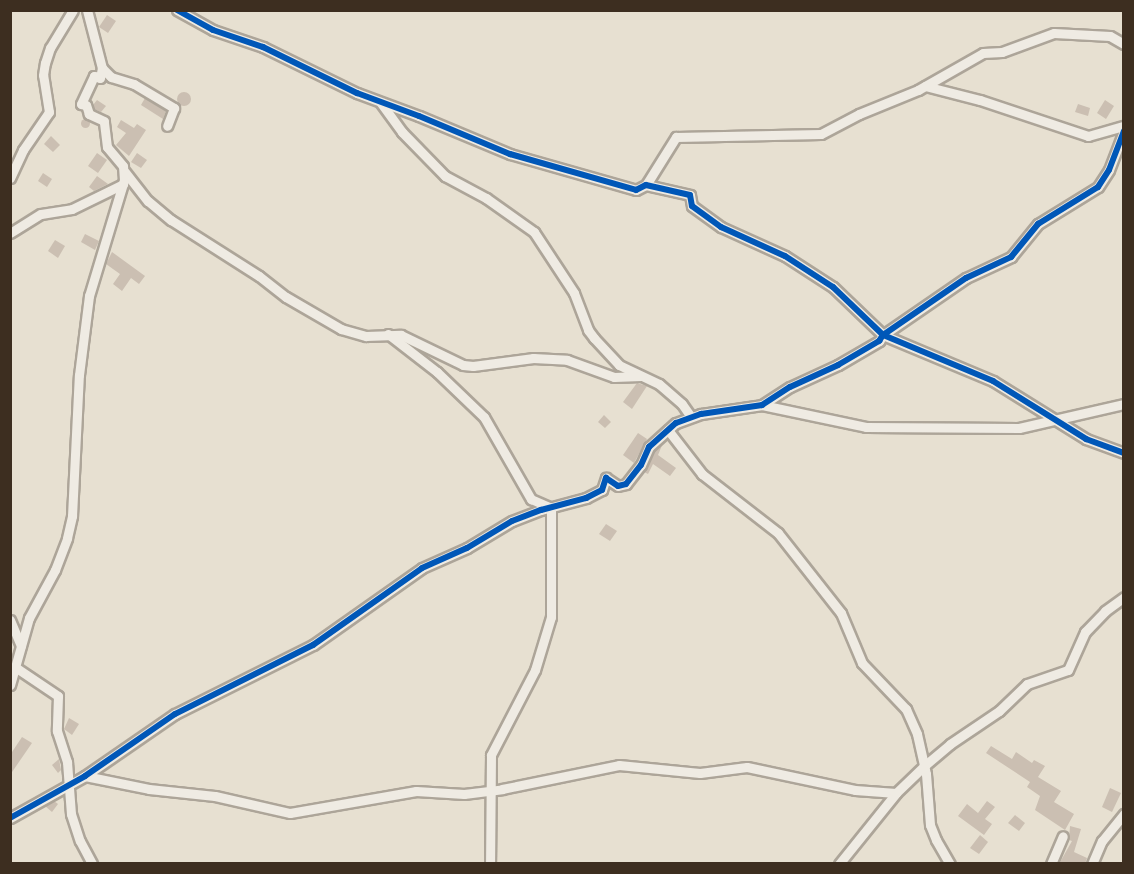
<!DOCTYPE html>
<style>
body{margin:0}
#map{position:relative;width:1134px;height:874px;overflow:hidden;background:#e7e0d1;font-family:"Noto Serif",serif}
div>[style]{position:absolute}
[style*='--x']{left:calc(var(--x)*1px);top:calc(var(--y)*1px);width:calc(var(--w)*1px);rotate:calc(var(--a)*1deg)}
.building>*{inset:0;background:#cbbfb2}
.round{border-radius:50%}
.roads{filter:drop-shadow(2px 0 #ada599) drop-shadow(-2px 0 #ada599) drop-shadow(0 2px #ada599) drop-shadow(0 -2px #ada599)}
.street>*{height:9px;margin:-4.5px;padding:0 4.5px;transform-origin:4.5px;border-radius:4.5px;background:#efebe3}
.cycleway>*{height:6px;margin:-3px;padding:0 3px;transform-origin:3px;border-radius:3px;background:#0057b8}
span{translate:-50% -50%;white-space:nowrap;text-align:center;line-height:1.15;-webkit-text-stroke:4.5px #f7eed8;paint-order:stroke}
.frame{position:absolute;inset:0;border:12px solid #3d2e20;pointer-events:none}
</style>
<div id="map">
<div class="building">
<i style="clip-path:polygon(107px 15px,116px 21px,108px 33px,99px 27px)"></i>
<i class="round" style="left:177px;top:92px;width:14px;height:14px"></i>
<i style="clip-path:polygon(145px 98px,166px 111px,163px 119px,141px 105px)"></i>
<i style="clip-path:polygon(97px 100px,106px 106px,101px 112px,94px 109px,93px 105px)"></i>
<i style="clip-path:polygon(1105px 100px,1114px 106px,1106px 119px,1097px 113px)"></i>
<i style="clip-path:polygon(1078px 104px,1090px 108px,1088px 116px,1075px 112px)"></i>
<i class="round" style="left:80.5px;top:118.5px;width:9px;height:9px"></i>
<i style="clip-path:polygon(121px 120px,134px 128px,137px 124px,146px 130px,129px 156px,116px 145px,126px 133px,117px 127px)"></i>
<i style="clip-path:polygon(51px 136px,60px 145px,53px 152px,44px 144px)"></i>
<i style="clip-path:polygon(97px 153px,107px 160px,98px 173px,88px 166px)"></i>
<i style="clip-path:polygon(137px 153px,147px 160px,141px 168px,131px 162px)"></i>
<i style="clip-path:polygon(43px 173px,52px 179px,47px 187px,38px 181px)"></i>
<i style="clip-path:polygon(97px 176px,108px 184px,94px 191px,89px 187px)"></i>
<i style="clip-path:polygon(85px 234px,99px 241px,95px 250px,81px 242px)"></i>
<i style="clip-path:polygon(55px 240px,65px 246px,58px 258px,48px 251px)"></i>
<i style="clip-path:polygon(112px 252px,145px 276px,139px 284px,131px 278px,122px 291px,113px 284px,120px 274px,106px 264px)"></i>
<i style="clip-path:polygon(637px 383px,647px 386px,632px 409px,623px 402px)"></i>
<i style="clip-path:polygon(604px 415px,611px 422px,605px 428px,598px 422px)"></i>
<i style="clip-path:polygon(638px 433px,647px 439px,634px 463px,623px 455px)"></i>
<i style="clip-path:polygon(663px 443px,658px 455px,676px 468px,670px 476px,653px 464px,648px 474px,644px 472px,655px 451px)"></i>
<i style="clip-path:polygon(606px 524px,617px 531px,610px 541px,599px 534px)"></i>
<i style="clip-path:polygon(69px 718px,79px 724px,72px 735px,64px 729px)"></i>
<i style="clip-path:polygon(22px 737px,32px 743px,10px 775px,10px 755px)"></i>
<i style="clip-path:polygon(991px 746px,1012px 759px,1016px 752px,1032px 763px,1034px 760px,1045px 766px,1038px 777px,1061px 791px,1054px 802px,1074px 814px,1065px 830px,1035px 810px,1040px 796px,1027px 787px,1030px 782px,986px 753px)"></i>
<i style="clip-path:polygon(59px 759px,61px 770px,58px 773px,52px 765px)"></i>
<i style="clip-path:polygon(1110px 788px,1121px 793px,1112px 812px,1102px 807px)"></i>
<i style="clip-path:polygon(54px 801px,58px 804px,52px 812px,45px 806px)"></i>
<i style="clip-path:polygon(987px 801px,995px 807px,985px 819px,992px 824px,984px 835px,958px 816px,967px 804px,978px 813px)"></i>
<i style="clip-path:polygon(1015px 815px,1025px 823px,1019px 831px,1008px 823px)"></i>
<i style="clip-path:polygon(1070px 826px,1081px 829px,1074px 852px,1087px 858px,1085px 864px,1059px 864px,1072px 841px,1069px 840px)"></i>
<i style="clip-path:polygon(980px 835px,988px 842px,979px 854px,970px 848px)"></i>
</div>
<div class="roads">
<div class="street">
<i style="--x:87;--y:10;--w:60;--a:75.5"></i>
<i style="--x:102;--y:68;--w:13;--a:45"></i>
<i style="--x:111;--y:77;--w:24;--a:17"></i>
<i style="--x:134;--y:84;--w:47;--a:31"></i>
<i style="--x:174;--y:108;--w:19;--a:111"></i>
<i style="--x:177;--y:10;--w:41;--a:29.1"></i>
<i style="--x:213;--y:30;--w:53;--a:18.8"></i>
<i style="--x:263;--y:47;--w:105;--a:26.1"></i>
<i style="--x:357;--y:93;--w:66;--a:20.4"></i>
<i style="--x:419;--y:116;--w:99;--a:22.7"></i>
<i style="--x:510;--y:154;--w:131;--a:15.9"></i>
<i style="--x:636;--y:190;--w:11;--a:-27"></i>
<i style="--x:646;--y:185;--w:45;--a:12.8"></i>
<i style="--x:690;--y:195;--w:11;--a:80"></i>
<i style="--x:692;--y:206;--w:36;--a:36"></i>
<i style="--x:721;--y:227;--w:70;--a:24.4"></i>
<i style="--x:785;--y:256;--w:57;--a:32.9"></i>
<i style="--x:833;--y:287;--w:69;--a:43.8"></i>
<i style="--x:883;--y:335;--w:119;--a:22.7"></i>
<i style="--x:993;--y:381;--w:110;--a:31.9"></i>
<i style="--x:1086;--y:439;--w:40;--a:20.2"></i>
<i style="--x:925;--y:86;--w:57;--a:14.3"></i>
<i style="--x:980;--y:100;--w:114;--a:18.4"></i>
<i style="--x:1088;--y:136;--w:37;--a:-16"></i>
<i style="--x:381;--y:103;--w:36;--a:54"></i>
<i style="--x:402;--y:132;--w:62;--a:45.7"></i>
<i style="--x:445;--y:176;--w:47;--a:28.2"></i>
<i style="--x:486;--y:198;--w:59;--a:35.3"></i>
<i style="--x:534;--y:232;--w:73;--a:56.7"></i>
<i style="--x:574;--y:293;--w:40;--a:69"></i>
<i style="--x:588;--y:330;--w:10;--a:53"></i>
<i style="--x:594;--y:338;--w:37;--a:47"></i>
<i style="--x:619;--y:365;--w:44;--a:25.4"></i>
<i style="--x:659;--y:384;--w:30;--a:41"></i>
<i style="--x:682;--y:404;--w:16;--a:55"></i>
<i style="--x:125;--y:172;--w:37;--a:52"></i>
<i style="--x:148;--y:201;--w:30;--a:40"></i>
<i style="--x:171;--y:220;--w:104;--a:32.5"></i>
<i style="--x:259;--y:276;--w:34;--a:38"></i>
<i style="--x:286;--y:297;--w:64;--a:30.2"></i>
<i style="--x:341;--y:329;--w:26;--a:16"></i>
<i style="--x:366;--y:336;--w:35;--a:-2"></i>
<i style="--x:401;--y:335;--w:69;--a:25.8"></i>
<i style="--x:463;--y:365;--w:10;--a:6"></i>
<i style="--x:473;--y:366;--w:61;--a:-7.6"></i>
<i style="--x:533;--y:358;--w:34;--a:3"></i>
<i style="--x:567;--y:360;--w:50;--a:19.9"></i>
<i style="--x:614;--y:377;--w:27;--a:-2"></i>
<i style="--x:10;--y:178;--w:31;--a:-65"></i>
<i style="--x:23;--y:150;--w:46;--a:-55.6"></i>
<i style="--x:49;--y:112;--w:37;--a:-99"></i>
<i style="--x:43;--y:75;--w:12;--a:-81"></i>
<i style="--x:45;--y:63;--w:16;--a:-72"></i>
<i style="--x:50;--y:48;--w:44;--a:-58.8"></i>
<i style="--x:646;--y:185;--w:57;--a:-58"></i>
<i style="--x:676;--y:137;--w:145;--a:-1.2"></i>
<i style="--x:821;--y:134;--w:43;--a:-27.8"></i>
<i style="--x:859;--y:114;--w:64;--a:-22.1"></i>
<i style="--x:918;--y:90;--w:75;--a:-29.6"></i>
<i style="--x:983;--y:53;--w:19;--a:-3"></i>
<i style="--x:1002;--y:52;--w:55;--a:-20.1"></i>
<i style="--x:1054;--y:33;--w:56;--a:3.1"></i>
<i style="--x:1110;--y:36;--w:16;--a:30"></i>
<i style="--x:10;--y:233;--w:36;--a:-32"></i>
<i style="--x:41;--y:214;--w:31;--a:-9"></i>
<i style="--x:72;--y:209;--w:57;--a:-26.1"></i>
<i style="--x:388;--y:334;--w:62;--a:37.8"></i>
<i style="--x:437;--y:372;--w:65;--a:43.8"></i>
<i style="--x:484;--y:417;--w:95;--a:60.2"></i>
<i style="--x:531;--y:499;--w:22;--a:24"></i>
<i style="--x:551;--y:508;--w:109;--a:90"></i>
<i style="--x:551;--y:617;--w:55;--a:106.8"></i>
<i style="--x:535;--y:670;--w:96;--a:117.4"></i>
<i style="--x:491;--y:755;--w:109;--a:90.5"></i>
<i style="--x:762;--y:405;--w:106;--a:11.9"></i>
<i style="--x:866;--y:427;--w:153;--a:0.4"></i>
<i style="--x:1019;--y:428;--w:108;--a:-12.9"></i>
<i style="--x:668;--y:430;--w:56;--a:52.3"></i>
<i style="--x:702;--y:474;--w:96;--a:37.8"></i>
<i style="--x:778;--y:533;--w:102;--a:51.8"></i>
<i style="--x:841;--y:613;--w:54;--a:67.2"></i>
<i style="--x:862;--y:663;--w:64;--a:46.3"></i>
<i style="--x:906;--y:709;--w:27;--a:66"></i>
<i style="--x:917;--y:734;--w:41;--a:77.3"></i>
<i style="--x:926;--y:774;--w:51;--a:85.5"></i>
<i style="--x:930;--y:825;--w:16;--a:68"></i>
<i style="--x:936;--y:840;--w:28;--a:60"></i>
<i style="--x:10;--y:620;--w:28;--a:67"></i>
<i style="--x:15;--y:667;--w:52;--a:34"></i>
<i style="--x:58;--y:696;--w:35;--a:92"></i>
<i style="--x:57;--y:731;--w:33;--a:72"></i>
<i style="--x:67;--y:762;--w:52;--a:85.6"></i>
<i style="--x:71;--y:814;--w:28;--a:72"></i>
<i style="--x:80;--y:841;--w:26;--a:62"></i>
<i style="--x:10;--y:685;--w:70;--a:-74.2"></i>
<i style="--x:29;--y:618;--w:55;--a:-61.6"></i>
<i style="--x:55;--y:570;--w:34;--a:-69"></i>
<i style="--x:67;--y:538;--w:23;--a:-77"></i>
<i style="--x:72;--y:516;--w:141;--a:-87.2"></i>
<i style="--x:79;--y:375;--w:80;--a:-82.8"></i>
<i style="--x:89;--y:296;--w:121;--a:-73.2"></i>
<i style="--x:124;--y:180;--w:14;--a:-94"></i>
<i style="--x:123;--y:166;--w:25;--a:-130"></i>
<i style="--x:107;--y:147;--w:26;--a:-97"></i>
<i style="--x:104;--y:121;--w:17;--a:-155"></i>
<i style="--x:89;--y:114;--w:9;--a:-108"></i>
<i style="--x:86;--y:105;--w:5;--a:-169"></i>
<i style="--x:81;--y:104;--w:31;--a:-65"></i>
<i style="--x:94;--y:76;--w:6;--a:18"></i>
<i style="--x:100;--y:78;--w:10;--a:-79"></i>
<i style="--x:85;--y:776;--w:65;--a:11.5"></i>
<i style="--x:149;--y:789;--w:66;--a:6.1"></i>
<i style="--x:215;--y:796;--w:77;--a:12.8"></i>
<i style="--x:290;--y:813;--w:128;--a:-9.9"></i>
<i style="--x:416;--y:791;--w:48;--a:3.6"></i>
<i style="--x:464;--y:794;--w:38;--a:-7"></i>
<i style="--x:502;--y:789;--w:119;--a:-11.6"></i>
<i style="--x:619;--y:765;--w:81;--a:5.6"></i>
<i style="--x:700;--y:773;--w:47;--a:-7.3"></i>
<i style="--x:747;--y:767;--w:110;--a:12"></i>
<i style="--x:855;--y:790;--w:41;--a:4.2"></i>
<i style="--x:10;--y:818;--w:86;--a:-29.2"></i>
<i style="--x:85;--y:776;--w:109;--a:-34.6"></i>
<i style="--x:175;--y:714;--w:154;--a:-26.6"></i>
<i style="--x:313;--y:645;--w:133;--a:-35.2"></i>
<i style="--x:422;--y:568;--w:49;--a:-24"></i>
<i style="--x:467;--y:548;--w:52;--a:-31"></i>
<i style="--x:512;--y:521;--w:31;--a:-21"></i>
<i style="--x:541;--y:510;--w:47;--a:-14.9"></i>
<i style="--x:586;--y:498;--w:18;--a:-27"></i>
<i style="--x:602;--y:490;--w:13;--a:-72"></i>
<i style="--x:606;--y:478;--w:14;--a:34"></i>
<i style="--x:618;--y:486;--w:8;--a:-14"></i>
<i style="--x:626;--y:484;--w:24;--a:-52"></i>
<i style="--x:641;--y:465;--w:20;--a:-66"></i>
<i style="--x:649;--y:447;--w:36;--a:-42"></i>
<i style="--x:676;--y:423;--w:27;--a:-20"></i>
<i style="--x:701;--y:414;--w:62;--a:-8.4"></i>
<i style="--x:762;--y:405;--w:33;--a:-33"></i>
<i style="--x:790;--y:387;--w:53;--a:-24.6"></i>
<i style="--x:838;--y:365;--w:48;--a:-30.3"></i>
<i style="--x:879;--y:341;--w:7;--a:-56"></i>
<i style="--x:883;--y:335;--w:101;--a:-34.5"></i>
<i style="--x:966;--y:278;--w:50;--a:-25"></i>
<i style="--x:1011;--y:257;--w:43;--a:-50.7"></i>
<i style="--x:1038;--y:224;--w:70;--a:-31.7"></i>
<i style="--x:1098;--y:187;--w:20;--a:-57"></i>
<i style="--x:1109;--y:170;--w:42;--a:-69"></i>
<i style="--x:839;--y:864;--w:91;--a:-51.2"></i>
<i style="--x:896;--y:793;--w:39;--a:-44"></i>
<i style="--x:924;--y:766;--w:34;--a:-40"></i>
<i style="--x:950;--y:744;--w:59;--a:-34"></i>
<i style="--x:999;--y:711;--w:39;--a:-44"></i>
<i style="--x:1027;--y:684;--w:43;--a:-18.9"></i>
<i style="--x:1068;--y:670;--w:42;--a:-65.9"></i>
<i style="--x:1085;--y:632;--w:29;--a:-46"></i>
<i style="--x:1105;--y:611;--w:24;--a:-36"></i>
<i style="--x:1051;--y:864;--w:30;--a:-67"></i>
<i style="--x:1092;--y:864;--w:25;--a:-67"></i>
<i style="--x:1102;--y:841;--w:35;--a:-51"></i>
</div>
</div>
<div class="cycleway">
<i style="--x:177;--y:10;--w:41;--a:29.1"></i>
<i style="--x:213;--y:30;--w:53;--a:18.8"></i>
<i style="--x:263;--y:47;--w:105;--a:26.1"></i>
<i style="--x:357;--y:93;--w:66;--a:20.4"></i>
<i style="--x:419;--y:116;--w:99;--a:22.7"></i>
<i style="--x:510;--y:154;--w:131;--a:15.9"></i>
<i style="--x:636;--y:190;--w:11;--a:-27"></i>
<i style="--x:646;--y:185;--w:45;--a:12.8"></i>
<i style="--x:690;--y:195;--w:11;--a:80"></i>
<i style="--x:692;--y:206;--w:36;--a:36"></i>
<i style="--x:721;--y:227;--w:70;--a:24.4"></i>
<i style="--x:785;--y:256;--w:57;--a:32.9"></i>
<i style="--x:833;--y:287;--w:69;--a:43.8"></i>
<i style="--x:883;--y:335;--w:119;--a:22.7"></i>
<i style="--x:993;--y:381;--w:110;--a:31.9"></i>
<i style="--x:1086;--y:439;--w:40;--a:20.2"></i>
<i style="--x:10;--y:818;--w:86;--a:-29.2"></i>
<i style="--x:85;--y:776;--w:109;--a:-34.6"></i>
<i style="--x:175;--y:714;--w:154;--a:-26.6"></i>
<i style="--x:313;--y:645;--w:133;--a:-35.2"></i>
<i style="--x:422;--y:568;--w:49;--a:-24"></i>
<i style="--x:467;--y:548;--w:52;--a:-31"></i>
<i style="--x:512;--y:521;--w:31;--a:-21"></i>
<i style="--x:541;--y:510;--w:47;--a:-14.9"></i>
<i style="--x:586;--y:498;--w:18;--a:-27"></i>
<i style="--x:602;--y:490;--w:13;--a:-72"></i>
<i style="--x:606;--y:478;--w:14;--a:34"></i>
<i style="--x:618;--y:486;--w:8;--a:-14"></i>
<i style="--x:626;--y:484;--w:24;--a:-52"></i>
<i style="--x:641;--y:465;--w:20;--a:-66"></i>
<i style="--x:649;--y:447;--w:36;--a:-42"></i>
<i style="--x:676;--y:423;--w:27;--a:-20"></i>
<i style="--x:701;--y:414;--w:62;--a:-8.4"></i>
<i style="--x:762;--y:405;--w:33;--a:-33"></i>
<i style="--x:790;--y:387;--w:53;--a:-24.6"></i>
<i style="--x:838;--y:365;--w:48;--a:-30.3"></i>
<i style="--x:879;--y:341;--w:7;--a:-56"></i>
<i style="--x:883;--y:335;--w:101;--a:-34.5"></i>
<i style="--x:966;--y:278;--w:50;--a:-25"></i>
<i style="--x:1011;--y:257;--w:43;--a:-50.7"></i>
<i style="--x:1038;--y:224;--w:70;--a:-31.7"></i>
<i style="--x:1098;--y:187;--w:20;--a:-57"></i>
<i style="--x:1109;--y:170;--w:42;--a:-69"></i>
</div>
<div class="frame"></div>
</div>
